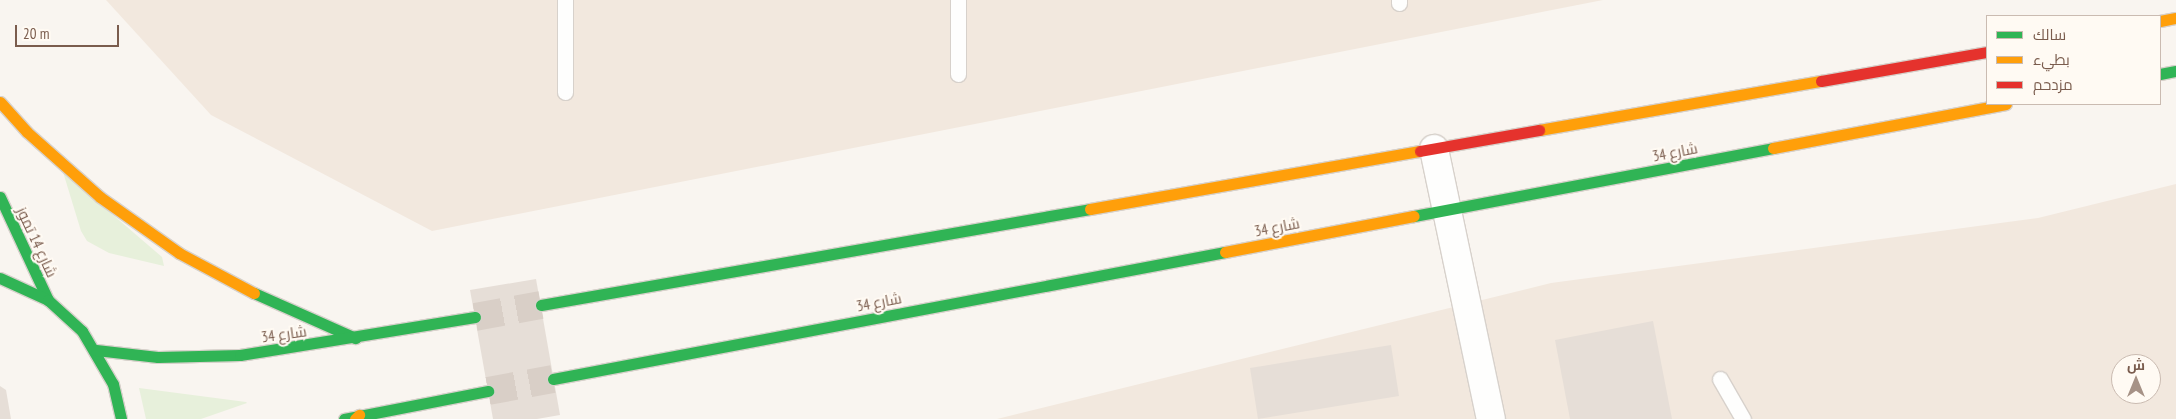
<!DOCTYPE html>
<meta charset="utf-8">
<style>
body{margin:0}
#map{position:relative;width:2176px;height:419px;overflow:hidden;background:#f9f5f0;font-family:"PT Sans Narrow",Cairo,sans-serif}
div>[style]{position:absolute}
[style*='--x']{left:calc(var(--x)*1px);top:calc(var(--y)*1px);width:calc(var(--w)*1px);rotate:calc(var(--a)*1deg)}
.residential>*{inset:0;background:#f2e8de}
.green>*{inset:0;background:#e7f0db}
.building>*{inset:0;background:#e6ded7}
.secondary-tunnel>*{height:28px;margin-top:-14px;transform-origin:0;background:repeating-linear-gradient(90deg,#d9cfc7 0 28px,transparent 0 42px)}
.roads{filter:drop-shadow(1px 0 #d7d1cb) drop-shadow(-1px 0 #d7d1cb) drop-shadow(0 1px #d7d1cb) drop-shadow(0 -1px #d7d1cb)}
.lane>*{height:15px;margin:-7.5px;padding:0 7.5px;transform-origin:7.5px;border-radius:7.5px;background:#fefefd}
.street>*{height:28px;margin:-14px;padding:0 14px;transform-origin:14px;border-radius:14px;background:#fefefd}
.fast>*{height:11px;margin:-5.5px;padding:0 5.5px;transform-origin:5.5px;border-radius:5.5px;background:#30b455}
.slow>*{height:11px;margin:-5.5px;padding:0 5.5px;transform-origin:5.5px;border-radius:5.5px;background:#ff9f0a}
.jam>*{height:11px;margin:-5.5px;padding:0 5.5px;transform-origin:5.5px;border-radius:5.5px;background:#e5322d}
span{translate:-50% -50%;white-space:nowrap;text-align:center;line-height:1.15;-webkit-text-stroke:4px #fffaf3;paint-order:stroke}
.street-label{font-size:15px;color:#7a5c4d}
.legend{position:absolute;left:1986px;top:15px;width:175px;height:90px;box-sizing:border-box;background:#fffaf3;border:1px solid #cabbb1;margin:0;padding:6px 9px;list-style:none;font-size:15px;color:#7a5c4d}
.legend li{display:flex;align-items:center;gap:10px;height:25px}
.legend b{width:25px;border:1px solid #cabbb1}
.north{position:absolute;left:2111px;top:354px;width:50px;height:50px;box-sizing:border-box;background:#fffaf3;border:1px solid #cabbb1;border-radius:50%;rotate:0deg;font-size:14px;font-weight:700;line-height:20px;text-align:center;color:#7a5c4d}
.north::after{content:'';display:block;margin:auto;width:18px;height:22px;background:#a69286;clip-path:polygon(50% 0,100% 100%,50% 72%,0 100%)}
.scale{position:absolute;left:15px;top:25px;width:104px;height:22px;box-sizing:border-box;border:2px solid #7a5c4d;border-top:0;padding-left:6px;font-size:15px;line-height:18px;white-space:nowrap;color:#7a5c4d;-webkit-text-stroke:4px #fffaf3;paint-order:stroke}
</style>
<div id="map">
<div class="residential">
<i style="clip-path:polygon(106px 0,1603px 0,432px 231px,211px 115px)"></i>
<i style="clip-path:polygon(evenodd,2176px 184px,2176px 419px,997px 419px,1551px 283px,2038px 218px,2176px 184px,2121px 364px,2151px 364px,2151px 394px,2121px 394px,2121px 364px)"></i>
</div>
<div class="green">
<i style="clip-path:polygon(63px 172px,162px 257px,164px 266px,109px 253px,87px 241px,81px 231px)"></i>
<i style="clip-path:polygon(139px 388px,246px 402px,247px 403px,201px 419px,146px 419px)"></i>
</div>
<div class="building">
<i style="clip-path:polygon(536px 279px,560px 415px,537px 419px,493px 419px,470px 290px)"></i>
<i style="clip-path:polygon(1653px 321px,1672px 419px,1570px 419px,1555px 340px)"></i>
<i style="clip-path:polygon(1391px 345px,1399px 396px,1258px 419px,1250px 368px)"></i>
<i style="clip-path:polygon(0 386px,6px 390px,11px 419px,0 419px)"></i>
</div>
<div class="secondary-tunnel">
<i style="--x:475;--y:317;--w:67;--a:-10.3"></i>
<i style="--x:488;--y:391;--w:66;--a:-10.5"></i>
</div>
<div class="roads">
<div class="lane">
<i style="--x:565;--y:0;--w:92;--a:90"></i>
<i style="--x:958;--y:0;--w:74;--a:90"></i>
<i style="--x:1399;--y:0;--w:3;--a:90"></i>
<i style="--x:1720;--y:379;--w:46;--a:60.1"></i>
</div>
<div class="street">
<i style="--x:1434;--y:149;--w:276;--a:78.1"></i>
</div>
<div class="fast">
<i style="--x:2160;--y:74;--w:16;--a:-11"></i>
<i style="--x:0;--y:197;--w:114;--a:65"></i>
<i style="--x:1414;--y:216;--w:365;--a:-10.7"></i>
<i style="--x:0;--y:278;--w:53;--a:24.6"></i>
<i style="--x:48;--y:300;--w:46;--a:42.4"></i>
<i style="--x:82;--y:331;--w:61;--a:59.7"></i>
<i style="--x:113;--y:384;--w:36;--a:77"></i>
<i style="--x:254;--y:293;--w:111;--a:24"></i>
<i style="--x:541;--y:305;--w:557;--a:-9.92"></i>
<i style="--x:96;--y:350;--w:62;--a:6.4"></i>
<i style="--x:158;--y:357;--w:82;--a:-1.4"></i>
<i style="--x:240;--y:355;--w:238;--a:-9.2"></i>
<i style="--x:553;--y:379;--w:684;--a:-10.7"></i>
<i style="--x:344;--y:419;--w:147;--a:-11"></i>
</div>
<div class="slow">
<i style="--x:2160;--y:21;--w:16;--a:-11"></i>
<i style="--x:0;--y:102;--w:40;--a:48"></i>
<i style="--x:27;--y:132;--w:98;--a:41.7"></i>
<i style="--x:100;--y:197;--w:97;--a:35.3"></i>
<i style="--x:179;--y:253;--w:85;--a:28.1"></i>
<i style="--x:1539;--y:130;--w:286;--a:-9.9"></i>
<i style="--x:1773;--y:148;--w:237;--a:-10.7"></i>
<i style="--x:1090;--y:209;--w:335;--a:-10"></i>
<i style="--x:1225;--y:252;--w:192;--a:-10.8"></i>
<i style="--x:355;--y:419;--w:6;--a:-45"></i>
</div>
<div class="jam">
<i style="--x:1821;--y:81;--w:169;--a:-9.9"></i>
<i style="--x:1420;--y:151;--w:121;--a:-10"></i>
</div>
</div>
<div class="street-label">
<span style="left:1675px;top:152px;rotate:-11deg">شارع 34</span>
<span style="left:1277px;top:227px;rotate:-11deg">شارع 34</span>
<span style="left:37px;top:242px;rotate:65deg">شارع 14 تموز</span>
<span style="left:879px;top:302px;rotate:-11deg">شارع 34</span>
<span style="left:284px;top:334px;rotate:-8deg">شارع 34</span>
</div>
<ul class="legend">
<li><b style="height:6px;background:#30b455"></b>سالك</li>
<li><b style="height:6px;background:#ff9f0a"></b>بطيء</li>
<li><b style="height:6px;background:#e5322d"></b>مزدحم</li>
</ul>
<div class="north">ش</div>
<div class="scale">20 m</div>
</div>
